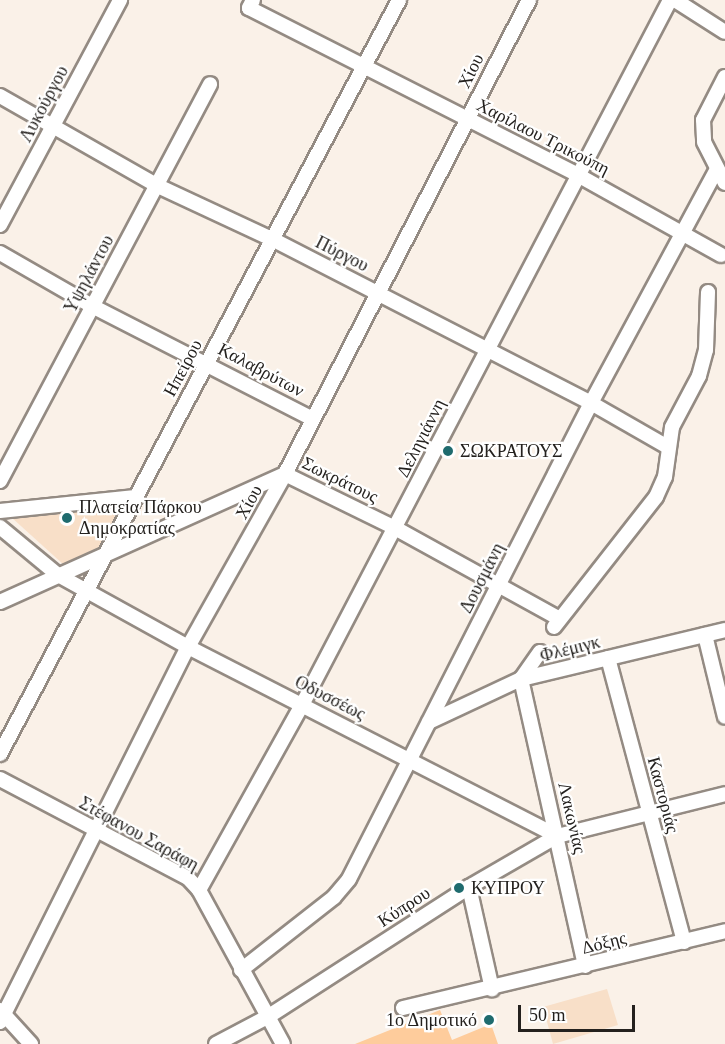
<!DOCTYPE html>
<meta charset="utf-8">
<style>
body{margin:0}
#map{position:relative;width:725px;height:1044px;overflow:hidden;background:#faf1e8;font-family:"Times New Roman",serif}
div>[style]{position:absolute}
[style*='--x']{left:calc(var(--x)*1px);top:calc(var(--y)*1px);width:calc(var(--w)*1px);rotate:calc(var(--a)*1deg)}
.green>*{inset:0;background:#f8dfc8}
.building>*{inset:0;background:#fecc9c}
.roads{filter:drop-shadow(2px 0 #948b83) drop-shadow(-2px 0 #948b83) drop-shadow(0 2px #948b83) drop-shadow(0 -2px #948b83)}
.street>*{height:14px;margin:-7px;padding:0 7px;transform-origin:7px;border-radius:7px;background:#fff}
.dots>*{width:16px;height:16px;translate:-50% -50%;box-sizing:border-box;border:3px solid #fff;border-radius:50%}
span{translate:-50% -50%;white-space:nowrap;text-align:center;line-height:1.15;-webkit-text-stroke:4.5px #fff;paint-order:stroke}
.street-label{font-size:18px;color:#24211e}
.poi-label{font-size:18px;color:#24211e}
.left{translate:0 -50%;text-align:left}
.right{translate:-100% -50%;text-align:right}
.scale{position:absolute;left:518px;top:1005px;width:117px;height:27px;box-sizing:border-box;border:3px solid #24211e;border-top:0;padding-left:8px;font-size:18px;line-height:21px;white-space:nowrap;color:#24211e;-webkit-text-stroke:4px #fff;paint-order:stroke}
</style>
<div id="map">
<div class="green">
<i style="clip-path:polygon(126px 503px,97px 551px,64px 565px,11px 517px)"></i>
<i style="clip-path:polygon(607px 989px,618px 1025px,553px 1044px,543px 1007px)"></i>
</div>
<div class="building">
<i style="clip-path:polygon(440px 1010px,452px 1040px,491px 1024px,498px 1044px,355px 1044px)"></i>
</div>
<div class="roads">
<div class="street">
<i style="--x:253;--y:0;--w:9;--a:117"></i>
<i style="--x:249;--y:8;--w:367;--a:26.9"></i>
<i style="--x:576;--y:174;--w:166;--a:29.2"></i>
<i style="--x:675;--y:0;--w:59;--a:32.6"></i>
<i style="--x:725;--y:77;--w:48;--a:117.1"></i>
<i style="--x:703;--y:120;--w:22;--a:87"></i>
<i style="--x:704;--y:142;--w:46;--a:62.9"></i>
<i style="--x:0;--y:96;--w:180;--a:29.7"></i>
<i style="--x:156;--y:185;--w:128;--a:25"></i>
<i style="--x:272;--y:239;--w:359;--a:27.2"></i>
<i style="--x:591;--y:403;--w:86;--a:29.8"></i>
<i style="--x:0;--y:225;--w:255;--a:-61.9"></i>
<i style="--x:0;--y:253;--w:106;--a:29.9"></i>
<i style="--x:92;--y:306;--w:248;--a:27.1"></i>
<i style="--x:285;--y:474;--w:123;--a:26.1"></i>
<i style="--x:395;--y:528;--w:186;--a:28.9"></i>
<i style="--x:0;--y:481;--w:449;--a:-62.1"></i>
<i style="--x:0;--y:511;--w:136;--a:-5.9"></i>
<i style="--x:0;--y:527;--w:75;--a:39.6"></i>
<i style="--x:58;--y:575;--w:149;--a:29"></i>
<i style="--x:188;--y:647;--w:415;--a:27.1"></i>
<i style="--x:0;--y:602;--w:312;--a:-24.2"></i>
<i style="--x:554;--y:627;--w:165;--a:-51.9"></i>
<i style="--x:656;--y:497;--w:22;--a:-66"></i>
<i style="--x:665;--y:477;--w:50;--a:-82"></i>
<i style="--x:672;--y:427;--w:58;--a:-62.1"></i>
<i style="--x:699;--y:376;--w:27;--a:-75"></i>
<i style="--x:706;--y:350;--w:58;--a:-88"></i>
<i style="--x:705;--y:635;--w:84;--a:76.3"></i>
<i style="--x:608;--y:658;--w:294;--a:75"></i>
<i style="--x:521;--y:679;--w:294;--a:77.4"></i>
<i style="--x:521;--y:679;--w:33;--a:-55"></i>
<i style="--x:429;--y:722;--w:102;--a:-25.1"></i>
<i style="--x:521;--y:679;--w:210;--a:-13.5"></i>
<i style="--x:0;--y:754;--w:853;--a:-62.11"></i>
<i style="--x:0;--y:779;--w:212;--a:27.8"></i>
<i style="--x:188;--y:878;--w:16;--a:47"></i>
<i style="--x:199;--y:890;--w:175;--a:61.4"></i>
<i style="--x:469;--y:887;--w:105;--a:77.3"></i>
<i style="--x:199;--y:890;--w:214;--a:-60.9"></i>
<i style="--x:303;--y:703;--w:793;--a:-62.43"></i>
<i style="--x:241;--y:970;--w:118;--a:-38.1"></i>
<i style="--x:334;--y:897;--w:23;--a:-50"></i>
<i style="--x:349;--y:879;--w:534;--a:-63.05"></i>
<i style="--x:591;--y:403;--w:266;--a:-61.7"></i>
<i style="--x:403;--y:1008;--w:331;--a:-13.4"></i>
<i style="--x:0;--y:1010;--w:46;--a:47.6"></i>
<i style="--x:0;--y:1022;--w:419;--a:-63.4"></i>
<i style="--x:188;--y:647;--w:198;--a:-60.7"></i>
<i style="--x:285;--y:474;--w:533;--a:-62.76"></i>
<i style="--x:216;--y:1044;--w:60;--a:-27.8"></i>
<i style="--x:269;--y:1016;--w:238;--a:-32.8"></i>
<i style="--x:469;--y:887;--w:102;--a:-30.1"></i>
<i style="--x:557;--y:836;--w:173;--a:-14"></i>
</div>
</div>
<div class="dots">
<i style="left:448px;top:451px;background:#1f6b6e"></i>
<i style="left:67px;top:518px;background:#1f6b6e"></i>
<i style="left:459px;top:888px;background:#1f6b6e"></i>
<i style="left:489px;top:1020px;background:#1f6b6e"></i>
</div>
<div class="street-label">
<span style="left:471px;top:71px;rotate:-63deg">Χίου</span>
<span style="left:44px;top:104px;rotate:-62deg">Λυκούργου</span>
<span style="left:543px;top:137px;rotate:27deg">Χαρίλαου Τρικούπη</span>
<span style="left:342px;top:254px;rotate:27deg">Πύργου</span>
<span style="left:89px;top:274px;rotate:-62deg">Υψηλάντου</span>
<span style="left:183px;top:368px;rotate:-62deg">Ηπείρου</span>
<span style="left:261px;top:370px;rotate:28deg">Καλαβρύτων</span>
<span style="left:421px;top:438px;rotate:-63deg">Δεληγιάννη</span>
<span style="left:340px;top:480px;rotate:26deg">Σωκράτους</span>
<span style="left:249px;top:502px;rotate:-61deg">Χίου</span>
<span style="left:482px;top:578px;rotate:-63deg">Δουσμάνη</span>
<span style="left:570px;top:649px;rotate:-14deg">Φλέμιγκ</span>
<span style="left:330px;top:698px;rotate:27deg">Οδυσσέως</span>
<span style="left:663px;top:795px;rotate:75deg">Καστοριάς</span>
<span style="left:572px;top:818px;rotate:77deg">Λακωνίας</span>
<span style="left:139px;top:834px;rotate:29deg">Στέφανου Σαράφη</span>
<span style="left:404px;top:907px;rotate:-33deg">Κύπρου</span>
<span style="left:604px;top:943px;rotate:-14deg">Δόξης</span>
</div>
<div class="poi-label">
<span class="left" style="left:460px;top:451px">ΣΩΚΡΑΤΟΥΣ</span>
<span class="left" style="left:79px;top:518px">Πλατεία Πάρκου<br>Δημοκρατίας</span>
<span class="left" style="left:471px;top:888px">ΚΥΠΡΟΥ</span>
<span class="right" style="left:477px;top:1020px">1ο Δημοτικό</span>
</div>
<div class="scale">50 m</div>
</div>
